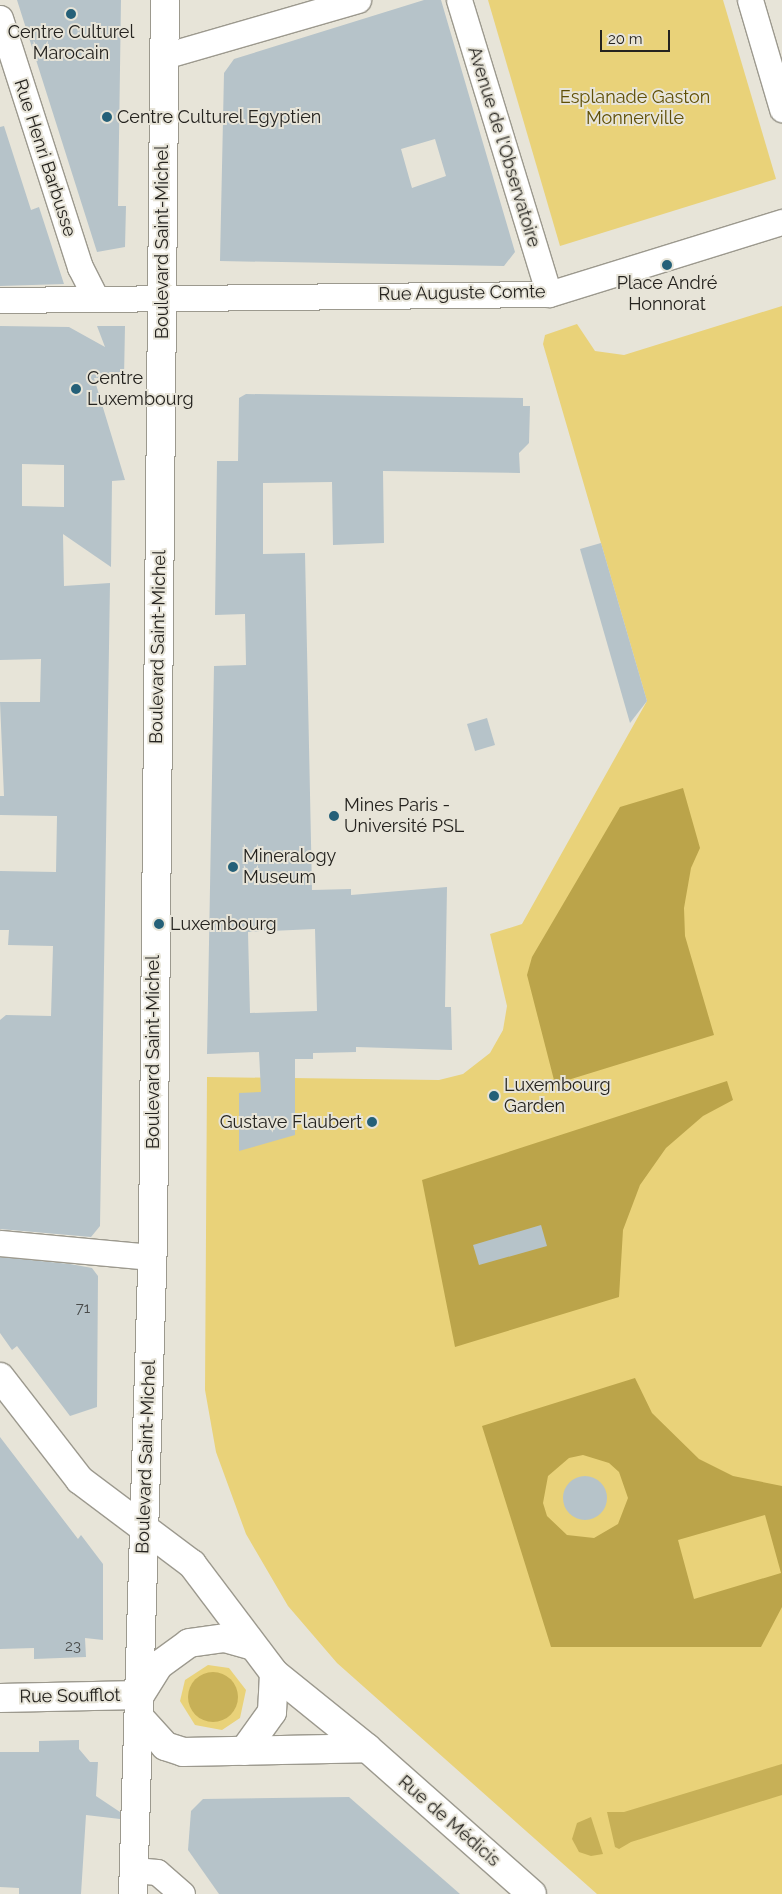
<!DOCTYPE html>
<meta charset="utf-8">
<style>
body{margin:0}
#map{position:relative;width:782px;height:1894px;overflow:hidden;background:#e7e4d8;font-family:Raleway,sans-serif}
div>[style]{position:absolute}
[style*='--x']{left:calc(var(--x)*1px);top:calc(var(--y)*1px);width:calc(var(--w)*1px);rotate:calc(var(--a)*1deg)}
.green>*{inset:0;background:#e9d279}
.forest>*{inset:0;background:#bba44a}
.water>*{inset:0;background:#c7b057}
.round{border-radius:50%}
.building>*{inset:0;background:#b6c3c9}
.roads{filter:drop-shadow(1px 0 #9c998e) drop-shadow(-1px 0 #9c998e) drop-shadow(0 1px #9c998e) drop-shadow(0 -1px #9c998e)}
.street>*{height:25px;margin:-12.5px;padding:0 12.5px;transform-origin:12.5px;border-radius:12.5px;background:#fff}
.secondary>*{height:28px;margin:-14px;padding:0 14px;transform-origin:14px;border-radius:14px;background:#fff}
.primary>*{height:28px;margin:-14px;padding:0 14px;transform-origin:14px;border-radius:14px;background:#fff}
.dots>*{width:14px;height:14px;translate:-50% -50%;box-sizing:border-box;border:2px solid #e7e4d8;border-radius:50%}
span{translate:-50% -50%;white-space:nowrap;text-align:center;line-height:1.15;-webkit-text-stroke:4px #e7e4d8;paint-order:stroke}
.number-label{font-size:15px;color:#494b4a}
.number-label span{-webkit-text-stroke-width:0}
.poi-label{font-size:18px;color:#25231f}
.left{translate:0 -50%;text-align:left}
.right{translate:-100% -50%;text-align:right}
.park-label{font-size:18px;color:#5f4f06}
.street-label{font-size:18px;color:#25231f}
.scale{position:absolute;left:600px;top:30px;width:70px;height:22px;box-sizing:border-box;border:2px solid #25231f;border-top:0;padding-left:6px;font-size:15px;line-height:18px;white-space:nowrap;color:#25231f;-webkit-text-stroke:4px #e7e4d8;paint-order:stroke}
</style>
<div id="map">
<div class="green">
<i style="clip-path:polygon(488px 0,723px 0,776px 179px,560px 246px)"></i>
<i style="clip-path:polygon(782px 306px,782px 1894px,597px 1894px,337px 1663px,288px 1606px,246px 1534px,216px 1452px,205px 1390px,207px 1077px,439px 1080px,463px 1074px,490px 1053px,503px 1030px,507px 1006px,490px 934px,522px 924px,647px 701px,543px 344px,545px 335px,577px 324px,595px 351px,624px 355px)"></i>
<i style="clip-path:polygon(208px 1665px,229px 1668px,246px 1690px,240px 1718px,222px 1730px,195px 1725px,180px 1701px,185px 1680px)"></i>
</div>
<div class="forest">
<i style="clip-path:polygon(683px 788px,700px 848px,691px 868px,684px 908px,685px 936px,714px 1035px,555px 1084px,527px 975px,532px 957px,620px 807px)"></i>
<i style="clip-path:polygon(727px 1081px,733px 1100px,703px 1116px,666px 1148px,640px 1185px,623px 1230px,619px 1297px,455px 1347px,422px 1180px)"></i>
<i style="clip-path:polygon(evenodd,635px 1378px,652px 1413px,699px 1459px,733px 1476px,782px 1486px,782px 1607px,761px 1647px,551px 1647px,482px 1426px,635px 1378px,583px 1455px,609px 1463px,619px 1472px,628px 1498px,618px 1524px,594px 1538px,567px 1535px,547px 1516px,543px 1503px,548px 1476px,569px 1458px,583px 1455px,635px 1378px,765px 1515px,781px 1573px,694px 1599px,678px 1540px,765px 1515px)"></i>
</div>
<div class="water">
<i class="round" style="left:188px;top:1672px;width:50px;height:50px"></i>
<i style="clip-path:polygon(782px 1764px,782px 1795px,631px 1842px,619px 1849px,615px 1847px,607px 1812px,624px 1812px)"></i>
<i style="clip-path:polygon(591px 1817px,603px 1854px,591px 1856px,579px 1852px,572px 1839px,577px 1823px)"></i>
</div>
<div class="building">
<i style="clip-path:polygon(17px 0,121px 0,118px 206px,126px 206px,125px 247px,97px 252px)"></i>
<i style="clip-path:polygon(evenodd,424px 0,441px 0,515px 252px,504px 266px,220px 261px,224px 73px,234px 59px,424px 0,435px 139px,446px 176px,412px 188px,401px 149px,435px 139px)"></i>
<i style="clip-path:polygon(4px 126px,31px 210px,39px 207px,64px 284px,0 286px,0 127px)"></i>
<i style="clip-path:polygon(evenodd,0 326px,69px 327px,105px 347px,97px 326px,125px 326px,124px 378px,94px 378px,125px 480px,112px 481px,111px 567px,63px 534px,64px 586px,110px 583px,100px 1226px,91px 1237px,0 1229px,0 1020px,6px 1015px,51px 1016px,53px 946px,8px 945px,9px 930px,0 930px,0 871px,56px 872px,57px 816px,0 815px,0 796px,4px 796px,0 702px,40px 702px,41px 659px,0 660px,0 326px,22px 464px,64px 465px,64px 507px,22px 506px,22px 464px)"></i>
<i style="clip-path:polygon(evenodd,246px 394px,523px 398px,523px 406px,530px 406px,529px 443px,519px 453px,520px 473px,383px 471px,384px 543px,333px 545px,332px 482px,263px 483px,263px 554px,305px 553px,312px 890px,351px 889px,351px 895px,447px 887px,445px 1007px,451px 1007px,452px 1050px,356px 1047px,356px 1052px,313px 1053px,313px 1059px,295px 1059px,295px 1135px,239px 1151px,239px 1093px,261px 1092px,259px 1052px,207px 1054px,214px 666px,246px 665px,245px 614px,215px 615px,217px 461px,238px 461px,239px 398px,246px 394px,315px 929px,317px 1011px,250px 1013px,248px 932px,315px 929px)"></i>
<i style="clip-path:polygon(601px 543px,647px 701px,630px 723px,580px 549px)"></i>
<i style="clip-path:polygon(487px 718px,495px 745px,475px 751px,467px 724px)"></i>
<i style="clip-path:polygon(541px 1225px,547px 1246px,479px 1265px,473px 1245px)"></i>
<i style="clip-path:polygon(0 1257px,70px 1264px,92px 1268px,98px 1276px,97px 1407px,70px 1416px,17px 1346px,12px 1350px,0 1333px)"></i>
<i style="clip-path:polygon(0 1437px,78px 1539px,81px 1535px,103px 1564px,103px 1640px,85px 1638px,86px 1657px,34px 1659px,34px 1648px,0 1649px)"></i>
<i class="round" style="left:563px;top:1476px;width:44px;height:44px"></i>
<i style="clip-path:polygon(79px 1740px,79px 1749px,90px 1762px,98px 1762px,96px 1796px,120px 1812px,120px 1819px,86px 1815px,81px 1894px,19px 1894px,19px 1888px,0 1887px,0 1752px,39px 1752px,39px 1741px)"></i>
<i style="clip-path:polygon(349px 1797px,460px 1894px,219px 1894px,188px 1850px,191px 1811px,203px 1799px)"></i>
</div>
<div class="roads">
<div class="street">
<i style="--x:459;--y:0;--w:307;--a:73"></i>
<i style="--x:750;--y:0;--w:114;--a:73.6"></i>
<i style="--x:0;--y:18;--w:262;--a:72.2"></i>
<i style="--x:80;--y:267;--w:33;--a:63"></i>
<i style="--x:164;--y:56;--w:202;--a:-16.1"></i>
<i style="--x:0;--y:300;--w:549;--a:-0.63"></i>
<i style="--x:549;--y:294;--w:244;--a:-17.2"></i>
<i style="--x:0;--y:1243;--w:153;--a:5.3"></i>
<i style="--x:134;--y:1870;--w:23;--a:5"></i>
<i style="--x:157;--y:1872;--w:33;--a:41"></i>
</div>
<div class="secondary">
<i style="--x:0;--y:1377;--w:130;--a:52.2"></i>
<i style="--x:80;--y:1480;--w:140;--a:36.9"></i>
<i style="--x:192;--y:1564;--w:136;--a:53"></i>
<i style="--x:274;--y:1673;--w:119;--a:38.9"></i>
<i style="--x:367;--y:1748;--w:220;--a:41.5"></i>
<i style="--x:0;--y:1698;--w:140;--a:-1.2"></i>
<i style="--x:140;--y:1695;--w:36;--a:-58"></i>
<i style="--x:159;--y:1665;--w:37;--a:-36"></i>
<i style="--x:189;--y:1643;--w:36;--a:-8"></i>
<i style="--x:225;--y:1638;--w:25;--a:16"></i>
<i style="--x:140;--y:1718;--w:38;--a:48"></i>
<i style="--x:165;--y:1746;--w:19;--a:18"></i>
<i style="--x:183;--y:1752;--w:184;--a:-1.2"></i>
<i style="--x:244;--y:1751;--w:48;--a:-54.3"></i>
<i style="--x:272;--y:1712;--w:39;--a:-87"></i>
</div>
<div class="primary">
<i style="--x:133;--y:1894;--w:655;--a:-88.25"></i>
<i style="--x:153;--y:1239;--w:1239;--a:-89.45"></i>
</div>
</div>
<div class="dots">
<i style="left:71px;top:14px;background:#256078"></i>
<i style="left:107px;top:117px;background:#256078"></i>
<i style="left:667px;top:265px;background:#256078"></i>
<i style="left:76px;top:389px;background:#256078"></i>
<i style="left:334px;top:816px;background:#256078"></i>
<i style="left:233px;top:867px;background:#256078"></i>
<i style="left:159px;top:924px;background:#256078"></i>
<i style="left:494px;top:1096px;background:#256078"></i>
<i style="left:372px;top:1122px;background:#256078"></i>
</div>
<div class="number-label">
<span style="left:83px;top:1309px">71</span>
<span style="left:73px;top:1647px">23</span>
</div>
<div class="poi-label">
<span style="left:71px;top:43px">Centre Culturel<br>Marocain</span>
<span class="left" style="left:117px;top:117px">Centre Culturel Egyptien</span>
<span style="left:667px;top:294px">Place André<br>Honnorat</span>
<span class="left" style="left:87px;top:389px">Centre<br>Luxembourg</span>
<span class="left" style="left:344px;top:816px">Mines Paris -<br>Université PSL</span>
<span class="left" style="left:243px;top:867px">Mineralogy<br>Museum</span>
<span class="left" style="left:170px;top:924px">Luxembourg</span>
<span class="left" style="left:504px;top:1096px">Luxembourg<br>Garden</span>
<span class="right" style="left:362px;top:1122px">Gustave Flaubert</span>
</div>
<div class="park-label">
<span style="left:635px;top:108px">Esplanade Gaston<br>Monnerville</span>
</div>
<div class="street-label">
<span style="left:504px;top:147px;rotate:73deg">Avenue de l'Observatoire</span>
<span style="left:45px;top:158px;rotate:72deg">Rue Henri Barbusse</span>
<span style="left:162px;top:242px;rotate:-90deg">Boulevard Saint-Michel</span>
<span style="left:462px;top:293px;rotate:-1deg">Rue Auguste Comte</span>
<span style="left:158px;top:647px;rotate:-89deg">Boulevard Saint-Michel</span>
<span style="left:153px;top:1052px;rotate:-90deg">Boulevard Saint-Michel</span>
<span style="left:146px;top:1457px;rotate:-88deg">Boulevard Saint-Michel</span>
<span style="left:70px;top:1696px;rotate:-1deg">Rue Soufflot</span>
<span style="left:449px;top:1821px;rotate:41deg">Rue de Médicis</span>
</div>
<div class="scale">20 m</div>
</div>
